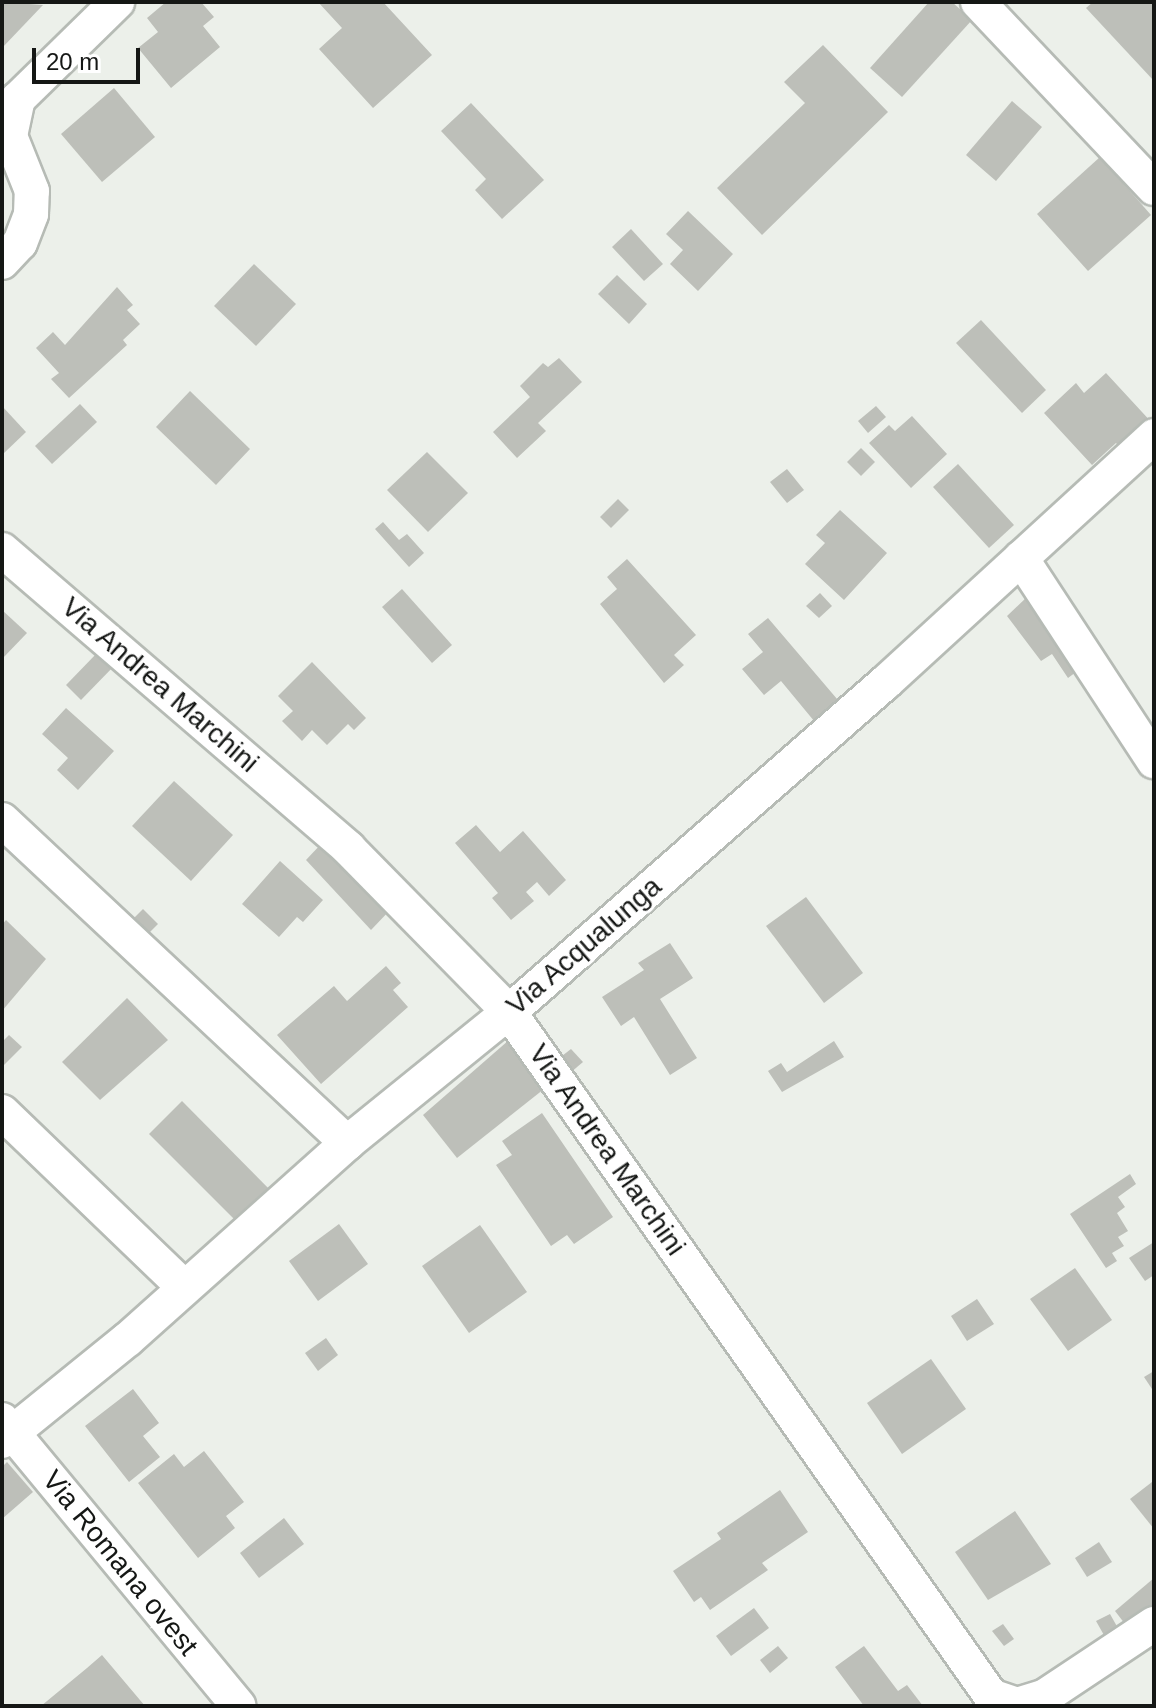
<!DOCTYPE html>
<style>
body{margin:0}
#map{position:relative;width:1156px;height:1708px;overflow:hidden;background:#ecf0ea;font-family:Arial,sans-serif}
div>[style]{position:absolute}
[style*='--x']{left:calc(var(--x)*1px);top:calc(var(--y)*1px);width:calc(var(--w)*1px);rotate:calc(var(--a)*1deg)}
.building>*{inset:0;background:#bdbfb9}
.roads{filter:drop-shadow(2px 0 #b6bbb5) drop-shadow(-2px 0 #b6bbb5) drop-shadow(0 2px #b6bbb5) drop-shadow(0 -2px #b6bbb5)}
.minor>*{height:34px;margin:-17px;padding:0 17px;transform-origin:17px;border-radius:17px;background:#fff}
span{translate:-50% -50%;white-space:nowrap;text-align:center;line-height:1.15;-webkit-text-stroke:6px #fff;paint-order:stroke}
.street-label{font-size:28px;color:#151715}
.frame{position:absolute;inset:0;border:4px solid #151715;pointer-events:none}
.scale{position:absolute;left:32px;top:48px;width:108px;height:36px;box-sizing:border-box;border:4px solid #151715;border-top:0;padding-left:10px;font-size:24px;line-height:28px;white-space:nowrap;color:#151715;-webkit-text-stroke:6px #fff;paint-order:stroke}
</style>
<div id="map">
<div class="building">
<i style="clip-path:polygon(2px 2px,43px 5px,2px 48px)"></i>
<i style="clip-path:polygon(166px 2px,201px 2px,214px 17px,203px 26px,220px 47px,171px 88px,138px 48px,158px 32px,147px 18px)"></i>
<i style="clip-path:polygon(318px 2px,383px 2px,432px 55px,373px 108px,319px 49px,342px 28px)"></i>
<i style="clip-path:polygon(929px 2px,952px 2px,972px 20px,902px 97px,870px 68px)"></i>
<i style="clip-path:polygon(1093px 2px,1154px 2px,1154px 81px,1086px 8px)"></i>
<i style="clip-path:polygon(823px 45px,888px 112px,762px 235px,717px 188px,805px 103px,784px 82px)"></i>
<i style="clip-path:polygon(114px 88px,155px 137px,102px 182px,61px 134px)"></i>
<i style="clip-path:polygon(1012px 101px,1042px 127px,996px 181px,966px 155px)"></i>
<i style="clip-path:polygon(471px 103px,544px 180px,502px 219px,475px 190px,486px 179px,441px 131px)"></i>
<i style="clip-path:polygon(1100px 157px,1151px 215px,1088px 271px,1037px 214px)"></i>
<i style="clip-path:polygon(688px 211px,733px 254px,698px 291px,670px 264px,683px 250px,666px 234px)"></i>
<i style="clip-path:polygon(631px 229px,663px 264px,644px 281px,612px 247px)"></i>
<i style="clip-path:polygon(254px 264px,296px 304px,256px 346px,214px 306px)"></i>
<i style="clip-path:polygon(617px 275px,647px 304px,629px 324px,598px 294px)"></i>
<i style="clip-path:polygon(117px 287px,133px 305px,127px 310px,140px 324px,123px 340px,127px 345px,69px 398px,51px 379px,59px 373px,36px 348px,53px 332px,65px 345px)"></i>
<i style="clip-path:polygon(981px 320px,1046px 390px,1022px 413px,956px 343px)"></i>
<i style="clip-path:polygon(559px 358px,582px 382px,538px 423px,546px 431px,517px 458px,493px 432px,530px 397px,520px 386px,543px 363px,548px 367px)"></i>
<i style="clip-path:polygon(1106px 373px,1154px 425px,1128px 456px,1116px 443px,1092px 465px,1044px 413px,1076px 383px,1084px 393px)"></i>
<i style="clip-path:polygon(190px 391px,250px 449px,216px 485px,156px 427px)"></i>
<i style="clip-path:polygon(80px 404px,97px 422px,52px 464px,35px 446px)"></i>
<i style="clip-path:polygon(2px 406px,26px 432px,2px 455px)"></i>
<i style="clip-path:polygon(876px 406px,886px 417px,868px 433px,858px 421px)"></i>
<i style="clip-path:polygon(912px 416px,947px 454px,911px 488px,869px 443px,889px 425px,895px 431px)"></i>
<i style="clip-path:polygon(861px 448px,875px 462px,861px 476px,847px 462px)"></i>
<i style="clip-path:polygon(427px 452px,468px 493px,428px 532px,387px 490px)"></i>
<i style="clip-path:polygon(958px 464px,1014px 525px,989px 548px,933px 487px)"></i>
<i style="clip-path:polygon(787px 469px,804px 490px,787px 503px,770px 482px)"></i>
<i style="clip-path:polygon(618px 499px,629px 510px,611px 528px,600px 517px)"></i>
<i style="clip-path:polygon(840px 510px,887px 553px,844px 600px,805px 564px,825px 543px,816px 535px)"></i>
<i style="clip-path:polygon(383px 522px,399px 540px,407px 534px,424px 553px,409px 567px,375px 529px)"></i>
<i style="clip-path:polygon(627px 559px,696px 635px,674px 655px,684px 665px,664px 683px,600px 604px,617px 589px,607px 577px)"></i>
<i style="clip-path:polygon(402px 589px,452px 645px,432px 663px,382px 607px)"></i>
<i style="clip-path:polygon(820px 593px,832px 606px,819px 618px,806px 606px)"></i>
<i style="clip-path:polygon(1028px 596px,1076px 672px,1068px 678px,1052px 654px,1041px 661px,1007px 616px)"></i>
<i style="clip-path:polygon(2px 610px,27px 633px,2px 659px)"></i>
<i style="clip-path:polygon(768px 618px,849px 713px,824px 733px,781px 681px,764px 695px,742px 669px,763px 652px,748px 634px)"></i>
<i style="clip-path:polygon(98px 652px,115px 665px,81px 700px,66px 685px)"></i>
<i style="clip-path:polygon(312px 662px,366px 718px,354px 730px,348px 724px,327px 745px,312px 730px,302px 741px,282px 721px,293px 711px,278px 696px)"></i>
<i style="clip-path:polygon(66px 708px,114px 751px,78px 790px,57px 770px,68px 758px,42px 734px)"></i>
<i style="clip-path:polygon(174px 781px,233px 835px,191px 881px,132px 826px)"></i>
<i style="clip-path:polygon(476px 825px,500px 852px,523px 831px,566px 880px,549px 896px,537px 882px,526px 892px,534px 901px,511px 920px,492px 898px,498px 893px,455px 843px)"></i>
<i style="clip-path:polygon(322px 843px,392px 908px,371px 930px,306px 860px)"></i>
<i style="clip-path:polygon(280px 861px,323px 900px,303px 922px,297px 917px,279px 937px,242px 904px)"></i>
<i style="clip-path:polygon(806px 897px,863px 973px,824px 1003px,766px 926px)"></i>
<i style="clip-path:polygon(143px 909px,158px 924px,149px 933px,134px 918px)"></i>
<i style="clip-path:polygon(6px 920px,46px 959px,2px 1011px,2px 925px)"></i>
<i style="clip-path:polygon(670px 943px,693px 978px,660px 999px,697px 1058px,670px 1075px,634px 1017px,621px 1026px,602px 997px,644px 970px,638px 963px)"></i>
<i style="clip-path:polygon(386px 966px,401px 983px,393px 990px,408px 1007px,321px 1084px,277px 1035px,334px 986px,347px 1001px)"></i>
<i style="clip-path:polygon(127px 998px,168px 1040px,100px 1100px,62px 1062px)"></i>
<i style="clip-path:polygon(9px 1035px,22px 1047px,2px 1067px,2px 1042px)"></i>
<i style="clip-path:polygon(509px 1040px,544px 1089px,457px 1158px,423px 1115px)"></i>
<i style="clip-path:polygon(834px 1041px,844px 1057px,782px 1092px,768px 1071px,781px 1063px,787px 1072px)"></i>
<i style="clip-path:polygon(571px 1049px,583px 1062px,570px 1073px,558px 1059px)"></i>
<i style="clip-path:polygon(182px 1101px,275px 1195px,244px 1229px,149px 1134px)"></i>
<i style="clip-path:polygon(542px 1113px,613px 1217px,574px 1244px,567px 1235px,551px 1246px,496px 1165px,512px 1155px,502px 1141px)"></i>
<i style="clip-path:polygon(1130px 1174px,1136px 1184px,1118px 1197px,1125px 1207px,1117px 1213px,1128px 1231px,1118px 1237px,1124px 1246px,1112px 1253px,1117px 1261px,1106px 1268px,1070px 1214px)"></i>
<i style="clip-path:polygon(339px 1224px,368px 1264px,318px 1301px,289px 1261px)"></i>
<i style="clip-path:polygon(480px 1225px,527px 1292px,469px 1333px,422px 1266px)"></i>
<i style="clip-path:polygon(1154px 1242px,1154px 1275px,1145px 1281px,1129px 1258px)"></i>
<i style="clip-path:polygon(1075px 1268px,1112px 1320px,1068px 1351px,1030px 1299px)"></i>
<i style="clip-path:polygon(977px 1299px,994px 1324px,967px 1341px,951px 1316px)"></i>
<i style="clip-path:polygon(326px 1338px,338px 1355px,318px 1371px,305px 1353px)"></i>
<i style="clip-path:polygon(931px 1359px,966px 1409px,902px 1454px,867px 1403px)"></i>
<i style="clip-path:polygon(1154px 1371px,1154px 1392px,1144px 1377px)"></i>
<i style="clip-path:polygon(133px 1389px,159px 1423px,143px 1436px,160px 1457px,129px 1482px,85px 1426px)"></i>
<i style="clip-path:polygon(204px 1451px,244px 1502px,226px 1516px,235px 1528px,198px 1558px,138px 1483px,174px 1454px,184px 1467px)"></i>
<i style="clip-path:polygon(7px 1462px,33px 1492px,2px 1519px,2px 1467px)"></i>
<i style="clip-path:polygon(1152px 1482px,1154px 1484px,1154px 1529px,1130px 1499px)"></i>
<i style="clip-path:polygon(780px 1490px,808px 1532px,762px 1563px,768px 1570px,710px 1610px,701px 1597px,694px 1602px,673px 1571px,721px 1539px,717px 1533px)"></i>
<i style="clip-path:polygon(1015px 1511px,1051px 1564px,988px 1600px,955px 1552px)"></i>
<i style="clip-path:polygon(284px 1518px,304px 1544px,259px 1578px,240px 1553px)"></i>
<i style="clip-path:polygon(1099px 1542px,1112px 1562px,1087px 1577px,1075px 1558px)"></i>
<i style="clip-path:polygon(1154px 1578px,1154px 1604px,1125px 1624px,1115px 1611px)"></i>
<i style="clip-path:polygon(754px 1608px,769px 1628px,731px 1656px,716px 1636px)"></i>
<i style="clip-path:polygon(1110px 1614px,1119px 1630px,1105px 1637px,1096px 1621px)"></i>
<i style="clip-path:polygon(1003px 1624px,1014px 1639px,1004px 1646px,992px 1631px)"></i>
<i style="clip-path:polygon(778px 1646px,788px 1658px,770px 1673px,760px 1660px)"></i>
<i style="clip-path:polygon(864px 1646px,898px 1691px,907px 1685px,923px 1706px,864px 1706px,835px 1667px)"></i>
<i style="clip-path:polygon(102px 1655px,145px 1706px,41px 1706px,87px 1668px)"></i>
</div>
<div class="roads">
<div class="minor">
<i style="--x:978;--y:2;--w:256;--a:46.6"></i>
<i style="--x:2;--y:262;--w:26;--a:-47"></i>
<i style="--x:20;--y:243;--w:31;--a:-69"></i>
<i style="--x:31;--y:214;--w:23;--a:-88"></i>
<i style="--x:32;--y:191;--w:59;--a:-111.8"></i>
<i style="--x:10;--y:136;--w:38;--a:-78"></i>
<i style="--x:18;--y:99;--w:139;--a:-44.4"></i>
<i style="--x:2;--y:550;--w:457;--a:40.7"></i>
<i style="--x:348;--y:848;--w:230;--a:45.5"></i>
<i style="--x:509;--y:1012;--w:837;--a:54.83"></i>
<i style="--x:991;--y:1696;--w:28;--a:19"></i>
<i style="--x:1017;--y:1705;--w:28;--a:-17"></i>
<i style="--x:1044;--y:1697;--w:132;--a:-33.6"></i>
<i style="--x:1021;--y:558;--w:243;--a:56.8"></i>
<i style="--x:2;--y:820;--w:473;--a:43.1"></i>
<i style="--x:2;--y:1112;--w:252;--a:43.9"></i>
<i style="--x:2;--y:1420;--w:371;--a:50.4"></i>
<i style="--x:2;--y:1441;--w:162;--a:-39"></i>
<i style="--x:128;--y:1339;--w:294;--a:-41.8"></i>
<i style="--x:347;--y:1143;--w:208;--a:-39"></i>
<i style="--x:509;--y:1012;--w:501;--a:-41.2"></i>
<i style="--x:886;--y:682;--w:364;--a:-42.5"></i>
</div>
</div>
<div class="street-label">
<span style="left:160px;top:685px;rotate:41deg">Via Andrea Marchini</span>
<span style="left:584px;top:946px;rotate:-41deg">Via Acqualunga</span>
<span style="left:607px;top:1150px;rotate:55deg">Via Andrea Marchini</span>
<span style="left:120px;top:1563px;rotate:51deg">Via Romana ovest</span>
</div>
<div class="frame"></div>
<div class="scale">20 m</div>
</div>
